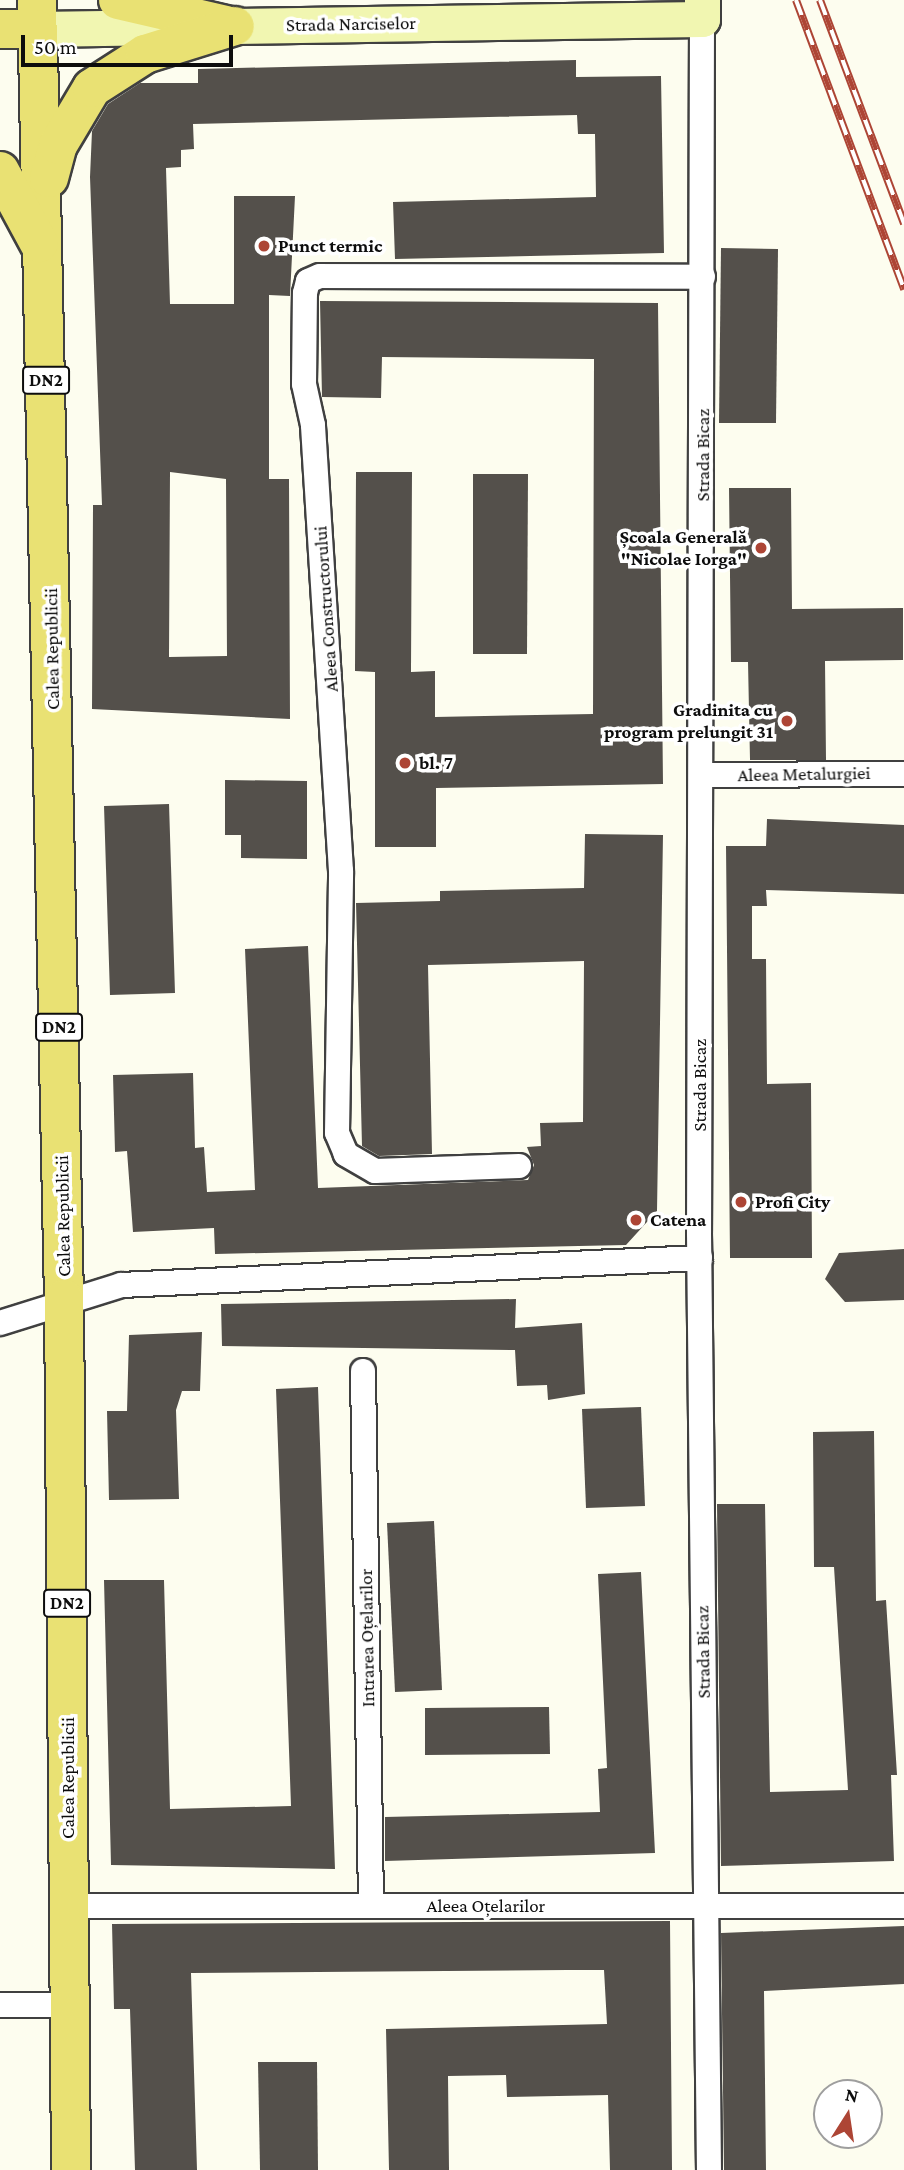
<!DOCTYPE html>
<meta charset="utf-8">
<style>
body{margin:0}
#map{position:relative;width:904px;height:2170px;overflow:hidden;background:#fdfdef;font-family:"Crimson Pro",serif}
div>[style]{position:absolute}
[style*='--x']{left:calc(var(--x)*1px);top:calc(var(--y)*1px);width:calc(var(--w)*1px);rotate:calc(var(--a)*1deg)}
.building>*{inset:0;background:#54504b}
.roads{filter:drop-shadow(2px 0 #404040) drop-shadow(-2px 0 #404040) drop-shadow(0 2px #404040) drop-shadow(0 -2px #404040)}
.street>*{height:24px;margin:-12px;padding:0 12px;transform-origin:12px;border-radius:12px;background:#fff}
.secondary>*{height:35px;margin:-17.5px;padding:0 17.5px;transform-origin:17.5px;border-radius:17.5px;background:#f1f6b1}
.primary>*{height:38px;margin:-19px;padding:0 19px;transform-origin:19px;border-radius:19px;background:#e9e173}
.rail>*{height:8px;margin-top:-4px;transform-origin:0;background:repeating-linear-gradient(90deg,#fff 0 16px,#ad4535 0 32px);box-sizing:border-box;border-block:2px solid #ad4535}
.dots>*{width:19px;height:19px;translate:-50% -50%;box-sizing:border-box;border:4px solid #fff;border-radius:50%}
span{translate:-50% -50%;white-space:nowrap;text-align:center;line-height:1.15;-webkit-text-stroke:7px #fff;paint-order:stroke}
.shield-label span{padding:2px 5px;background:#fff;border:2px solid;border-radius:5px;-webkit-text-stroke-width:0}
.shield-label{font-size:18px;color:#0d0d0d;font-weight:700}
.street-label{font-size:19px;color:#0d0d0d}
.poi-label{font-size:19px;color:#0d0d0d;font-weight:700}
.left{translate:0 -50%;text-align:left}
.right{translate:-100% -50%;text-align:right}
.north{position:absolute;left:813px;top:2079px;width:70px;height:70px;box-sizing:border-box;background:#fff;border:2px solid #9e9e9e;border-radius:50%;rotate:12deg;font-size:19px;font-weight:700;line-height:28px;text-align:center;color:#0d0d0d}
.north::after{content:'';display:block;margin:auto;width:24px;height:32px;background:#ad4535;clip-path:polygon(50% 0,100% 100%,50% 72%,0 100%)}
.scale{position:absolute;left:21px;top:35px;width:212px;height:32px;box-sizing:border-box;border:4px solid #0d0d0d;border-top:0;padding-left:9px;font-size:21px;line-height:24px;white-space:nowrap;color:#0d0d0d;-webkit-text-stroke:5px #fff;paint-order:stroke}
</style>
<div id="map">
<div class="building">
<i style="clip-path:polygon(evenodd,576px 60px,576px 77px,661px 76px,664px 253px,395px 259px,393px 202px,596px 197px,595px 134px,578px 134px,577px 115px,193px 124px,194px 149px,181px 150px,181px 167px,166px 168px,170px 304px,234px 304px,234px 196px,295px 196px,290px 296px,269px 295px,269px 479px,289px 479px,290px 719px,92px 709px,93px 505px,102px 505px,90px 177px,92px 131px,108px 104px,140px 83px,198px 83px,198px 69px,576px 60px,170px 472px,226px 479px,227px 656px,169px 657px,170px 472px)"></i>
<i style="clip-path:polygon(721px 248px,778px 249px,776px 423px,719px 423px)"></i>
<i style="clip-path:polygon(320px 301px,658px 303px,663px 784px,436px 788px,436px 847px,375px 847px,375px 672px,355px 671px,356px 472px,412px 472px,411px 672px,435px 671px,435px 717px,593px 714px,594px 359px,382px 357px,381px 398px,322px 397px)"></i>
<i style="clip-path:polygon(473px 474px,528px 474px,527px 654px,473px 654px)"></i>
<i style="clip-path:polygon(729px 488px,791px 488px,792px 609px,903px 608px,903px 660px,825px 661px,826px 760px,750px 760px,748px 662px,731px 662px)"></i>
<i style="clip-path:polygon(225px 780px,307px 781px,307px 859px,241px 858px,241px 835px,225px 835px)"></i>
<i style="clip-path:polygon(169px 804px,175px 993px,110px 995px,104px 806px)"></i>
<i style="clip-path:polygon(767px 819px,904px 825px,904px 894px,766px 890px,767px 906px,752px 906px,752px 959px,766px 959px,767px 1084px,811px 1083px,812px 1258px,730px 1258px,726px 846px,766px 846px)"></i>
<i style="clip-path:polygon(585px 834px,663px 835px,657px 1211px,626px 1245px,215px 1254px,214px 1228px,133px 1232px,127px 1151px,115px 1152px,113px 1075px,193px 1073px,195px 1148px,204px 1147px,207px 1192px,255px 1190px,245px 949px,308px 946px,318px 1188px,528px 1180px,534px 1165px,527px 1147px,541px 1146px,540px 1123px,583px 1122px,584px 961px,428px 965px,432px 1154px,379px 1156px,362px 1146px,356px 903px,440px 901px,440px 891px,584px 888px)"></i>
<i style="clip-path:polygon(904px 1249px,904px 1300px,845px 1302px,825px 1279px,839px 1253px)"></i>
<i style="clip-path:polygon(516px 1299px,515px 1328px,582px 1323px,585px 1394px,548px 1400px,547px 1385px,517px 1386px,515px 1350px,222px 1346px,221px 1304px)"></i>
<i style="clip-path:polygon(202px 1332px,200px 1391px,182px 1391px,176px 1410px,179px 1499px,109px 1500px,107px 1411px,127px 1411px,129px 1335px)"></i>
<i style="clip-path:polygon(318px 1387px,335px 1869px,111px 1865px,104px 1580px,164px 1580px,170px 1809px,291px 1806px,276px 1389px)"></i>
<i style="clip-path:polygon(641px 1407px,645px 1506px,586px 1508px,582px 1409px)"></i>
<i style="clip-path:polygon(874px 1431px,876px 1601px,886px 1600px,897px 1775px,891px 1775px,894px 1861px,721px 1866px,717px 1504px,765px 1504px,770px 1792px,848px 1790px,834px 1567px,814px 1567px,813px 1432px)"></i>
<i style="clip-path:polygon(434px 1521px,442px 1690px,395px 1692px,387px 1523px)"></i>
<i style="clip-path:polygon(641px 1572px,655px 1853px,385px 1861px,385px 1817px,600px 1812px,598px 1769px,607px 1768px,598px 1574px)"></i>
<i style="clip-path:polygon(549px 1707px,550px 1754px,425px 1755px,425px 1708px)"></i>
<i style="clip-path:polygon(670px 1921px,672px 2170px,610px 2170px,608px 2095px,507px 2097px,506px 2075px,448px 2076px,449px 2170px,389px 2170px,386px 2029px,607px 2024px,604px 1970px,567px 1970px,191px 1973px,197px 2170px,135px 2170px,130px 2009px,114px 2009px,112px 1924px)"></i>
<i style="clip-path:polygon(904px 1926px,904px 1984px,764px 1991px,766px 2170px,724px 2170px,721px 1933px)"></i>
<i style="clip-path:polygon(258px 2062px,317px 2062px,318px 2170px,260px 2170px)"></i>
</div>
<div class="roads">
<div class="street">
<i style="--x:702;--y:19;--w:1214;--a:90.14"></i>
<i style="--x:699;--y:1233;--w:937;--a:89.39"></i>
<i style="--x:703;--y:775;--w:201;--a:-0.3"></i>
<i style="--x:519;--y:1166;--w:144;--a:178"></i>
<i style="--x:375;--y:1171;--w:34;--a:-150"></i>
<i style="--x:346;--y:1154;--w:23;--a:-113"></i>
<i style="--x:337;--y:1133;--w:262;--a:-89.1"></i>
<i style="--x:341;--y:871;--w:447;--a:-93.6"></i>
<i style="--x:313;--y:425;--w:42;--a:-102.4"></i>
<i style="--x:304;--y:384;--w:91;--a:-89.4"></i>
<i style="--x:305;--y:293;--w:12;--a:-76"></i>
<i style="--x:308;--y:281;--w:13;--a:-23"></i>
<i style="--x:320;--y:276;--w:383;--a:0.1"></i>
<i style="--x:0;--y:1323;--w:127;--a:-17.4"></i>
<i style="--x:121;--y:1285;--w:580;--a:-2.67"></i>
<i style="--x:363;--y:1371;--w:535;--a:89.14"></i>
<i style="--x:69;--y:1906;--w:835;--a:0"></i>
<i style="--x:0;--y:2005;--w:68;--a:0"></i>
</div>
<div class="secondary">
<i style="--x:37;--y:29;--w:665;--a:-0.86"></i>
<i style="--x:702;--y:19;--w:19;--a:-90"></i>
</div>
<div class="primary">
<i style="--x:37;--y:0;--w:1299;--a:88.81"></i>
<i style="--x:64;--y:1299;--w:871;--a:89.54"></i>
<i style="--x:118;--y:0;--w:111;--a:13"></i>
<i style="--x:0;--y:29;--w:37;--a:0"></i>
<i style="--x:0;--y:171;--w:82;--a:61.6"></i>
<i style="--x:49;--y:178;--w:34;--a:-75"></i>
<i style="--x:58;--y:145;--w:66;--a:-59.2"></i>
<i style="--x:92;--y:88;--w:63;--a:-32.7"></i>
<i style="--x:145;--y:54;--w:94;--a:-17.3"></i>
</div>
</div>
<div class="rail">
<i style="--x:796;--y:0;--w:309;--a:69.5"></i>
<i style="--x:820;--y:0;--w:239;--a:69.4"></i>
</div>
<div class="dots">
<i style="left:264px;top:246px;background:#ad4535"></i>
<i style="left:761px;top:548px;background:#ad4535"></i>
<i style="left:787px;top:721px;background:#ad4535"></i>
<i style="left:405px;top:763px;background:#ad4535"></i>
<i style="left:741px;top:1202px;background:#ad4535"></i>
<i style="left:636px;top:1220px;background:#ad4535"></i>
</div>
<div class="shield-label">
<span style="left:46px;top:380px">DN2</span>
<span style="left:59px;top:1027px">DN2</span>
<span style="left:67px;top:1603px">DN2</span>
</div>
<div class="street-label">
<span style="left:351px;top:24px;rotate:-1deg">Strada Narciselor</span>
<span style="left:703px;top:455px;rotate:-90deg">Strada Bicaz</span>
<span style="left:326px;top:609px;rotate:-94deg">Aleea Constructorului</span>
<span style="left:52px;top:649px;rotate:-91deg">Calea Republicii</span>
<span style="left:804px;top:774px;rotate:-1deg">Aleea Metalurgiei</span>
<span style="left:700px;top:1085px;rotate:-90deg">Strada Bicaz</span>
<span style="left:63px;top:1216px;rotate:-91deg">Calea Republicii</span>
<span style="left:367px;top:1638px;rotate:-91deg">Intrarea Oțelarilor</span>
<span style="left:703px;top:1652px;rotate:-91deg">Strada Bicaz</span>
<span style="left:68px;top:1778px;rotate:-90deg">Calea Republicii</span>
<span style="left:486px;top:1906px">Aleea Oțelarilor</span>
</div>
<div class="poi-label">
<span class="left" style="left:278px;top:246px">Punct termic</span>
<span class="right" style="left:747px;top:548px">Școala Generală<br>"Nicolae Iorga"</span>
<span class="right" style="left:773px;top:721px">Gradinita cu<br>program prelungit 31</span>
<span class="left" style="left:419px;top:763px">bl. 7</span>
<span class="left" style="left:755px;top:1202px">Profi City</span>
<span class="left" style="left:650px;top:1220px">Catena</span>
</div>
<div class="north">N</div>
<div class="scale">50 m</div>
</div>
